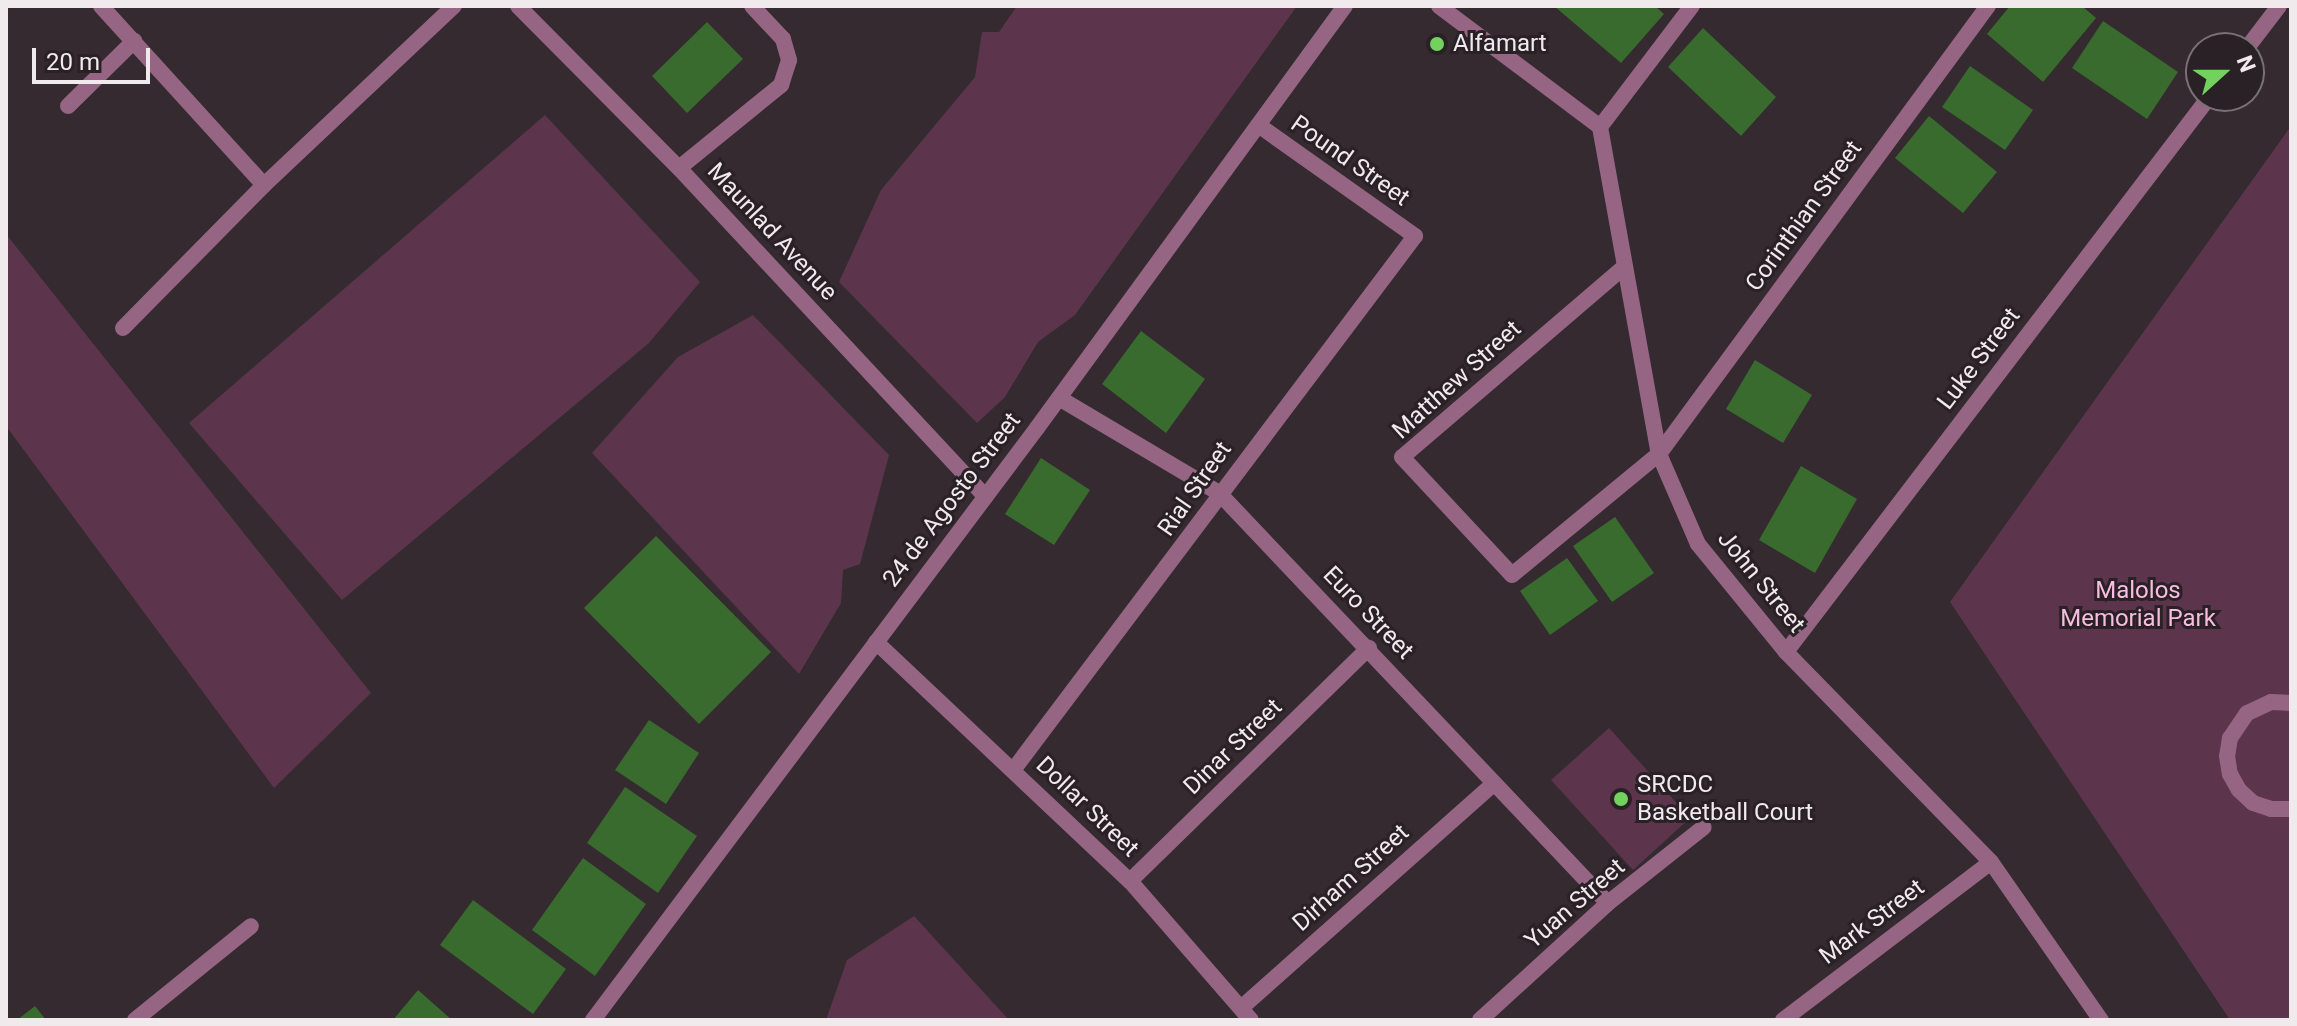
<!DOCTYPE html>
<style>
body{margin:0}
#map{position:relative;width:2297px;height:1026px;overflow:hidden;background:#342a30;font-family:Roboto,sans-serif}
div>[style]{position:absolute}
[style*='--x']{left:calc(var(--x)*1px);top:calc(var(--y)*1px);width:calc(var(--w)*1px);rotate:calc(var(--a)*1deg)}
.green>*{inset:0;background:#5c354d}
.building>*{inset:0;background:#396b2e}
.service>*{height:16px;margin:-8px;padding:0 8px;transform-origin:8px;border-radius:8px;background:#966583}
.minor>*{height:16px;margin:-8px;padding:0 8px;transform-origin:8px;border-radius:8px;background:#966583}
.tertiary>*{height:16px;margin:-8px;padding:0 8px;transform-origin:8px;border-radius:8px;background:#966583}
.dots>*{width:22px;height:22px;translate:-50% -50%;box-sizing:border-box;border:4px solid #2a2126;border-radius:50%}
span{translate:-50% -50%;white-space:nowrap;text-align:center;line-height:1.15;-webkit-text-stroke:6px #2a2126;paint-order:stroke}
.poi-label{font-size:24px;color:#f0eaed}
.left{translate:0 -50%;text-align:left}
.street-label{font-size:24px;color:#f0eaed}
.park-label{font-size:24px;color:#f7bcdf}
.frame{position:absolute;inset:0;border:8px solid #f0eaed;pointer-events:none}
.north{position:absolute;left:2185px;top:32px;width:80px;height:80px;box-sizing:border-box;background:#2a2126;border:2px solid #797176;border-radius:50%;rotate:69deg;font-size:22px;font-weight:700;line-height:32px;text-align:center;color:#f0eaed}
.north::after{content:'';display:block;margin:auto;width:28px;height:36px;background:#73d25d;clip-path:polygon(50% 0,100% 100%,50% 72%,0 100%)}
.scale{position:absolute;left:32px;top:48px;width:118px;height:36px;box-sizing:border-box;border:4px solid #f0eaed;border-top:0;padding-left:10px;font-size:24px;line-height:28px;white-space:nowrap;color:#f0eaed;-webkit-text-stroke:6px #2a2126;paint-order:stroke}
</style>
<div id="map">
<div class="green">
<i style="clip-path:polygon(1017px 6px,1297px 6px,1075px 315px,1038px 342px,1005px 397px,977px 423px,839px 282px,881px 190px,975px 77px,982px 32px,999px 32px)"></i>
<i style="clip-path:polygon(545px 115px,700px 282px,649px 343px,342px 600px,189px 423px)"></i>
<i style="clip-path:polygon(2291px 126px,2291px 1020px,2230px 1020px,1950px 602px)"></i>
<i style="clip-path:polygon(6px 234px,371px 693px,274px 788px,6px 426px)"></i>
<i style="clip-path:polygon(753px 315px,889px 455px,860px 564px,843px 570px,841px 603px,799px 674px,592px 453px,678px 357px)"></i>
<i style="clip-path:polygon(1609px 728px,1690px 818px,1633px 870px,1551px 780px)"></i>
<i style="clip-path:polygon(914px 916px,1009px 1020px,826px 1020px,847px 960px)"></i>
</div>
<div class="building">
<i style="clip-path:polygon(1554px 6px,1655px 6px,1664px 14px,1621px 63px)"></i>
<i style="clip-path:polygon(2010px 6px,2082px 6px,2096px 18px,2043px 82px,1987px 34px)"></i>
<i style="clip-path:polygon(2103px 21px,2178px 72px,2147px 119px,2072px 68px)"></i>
<i style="clip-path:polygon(707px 22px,743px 59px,687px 113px,652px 76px)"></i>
<i style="clip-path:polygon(1703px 28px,1776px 97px,1741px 136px,1668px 67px)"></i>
<i style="clip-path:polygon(1970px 66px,2033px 110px,2005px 150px,1942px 107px)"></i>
<i style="clip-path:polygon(1929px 116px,1997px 172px,1963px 213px,1895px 158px)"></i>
<i style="clip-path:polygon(1141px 331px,1205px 379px,1166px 433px,1102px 384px)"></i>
<i style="clip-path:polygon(1755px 360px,1812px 395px,1783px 443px,1726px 409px)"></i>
<i style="clip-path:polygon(1041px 458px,1090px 490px,1054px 545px,1005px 514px)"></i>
<i style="clip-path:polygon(1801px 466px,1857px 499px,1815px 573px,1759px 540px)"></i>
<i style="clip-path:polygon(1615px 517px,1654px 573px,1612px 602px,1573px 546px)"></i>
<i style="clip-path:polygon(656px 536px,771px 652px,699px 724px,584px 608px)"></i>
<i style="clip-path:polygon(1567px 558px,1598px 601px,1550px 635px,1520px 591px)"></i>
<i style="clip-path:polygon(649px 720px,699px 753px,666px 804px,615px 770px)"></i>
<i style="clip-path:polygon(625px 787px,697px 836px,658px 893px,587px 843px)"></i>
<i style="clip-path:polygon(583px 858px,646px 904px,595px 976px,532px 930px)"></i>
<i style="clip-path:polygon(473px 900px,566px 969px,533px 1014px,440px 945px)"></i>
<i style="clip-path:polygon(418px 990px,452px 1020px,393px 1020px)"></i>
<i style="clip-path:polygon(35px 1006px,46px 1020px,17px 1020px)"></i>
</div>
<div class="service">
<i style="--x:68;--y:106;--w:93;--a:-44.6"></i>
<i style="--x:2291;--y:703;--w:20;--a:-177"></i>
<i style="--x:2271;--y:702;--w:26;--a:155"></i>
<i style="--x:2247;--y:713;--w:30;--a:124"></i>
<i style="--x:2230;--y:738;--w:18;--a:99"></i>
<i style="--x:2227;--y:756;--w:18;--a:81"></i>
<i style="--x:2230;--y:774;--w:18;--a:61"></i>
<i style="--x:2239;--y:790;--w:19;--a:43"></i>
<i style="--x:2253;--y:803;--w:19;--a:18"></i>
<i style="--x:2271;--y:809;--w:20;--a:0"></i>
</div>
<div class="minor">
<i style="--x:101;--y:6;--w:242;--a:47.7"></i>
<i style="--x:518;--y:6;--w:228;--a:45.2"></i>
<i style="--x:679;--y:168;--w:449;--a:47"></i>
<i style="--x:1439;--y:6;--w:201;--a:36.9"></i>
<i style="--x:1600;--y:127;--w:332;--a:79.8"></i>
<i style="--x:1659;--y:454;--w:98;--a:66.6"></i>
<i style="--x:1698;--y:544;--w:139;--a:50.8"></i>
<i style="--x:1786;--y:652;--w:293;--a:45.7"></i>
<i style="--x:1991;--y:862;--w:193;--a:55.2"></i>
<i style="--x:2247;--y:48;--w:53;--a:-52.7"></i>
<i style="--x:1600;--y:127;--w:152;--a:-52.8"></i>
<i style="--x:679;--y:168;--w:132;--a:-39.1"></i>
<i style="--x:781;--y:85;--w:26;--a:-72"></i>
<i style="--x:789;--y:60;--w:22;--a:-106"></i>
<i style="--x:783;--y:39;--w:45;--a:-133.2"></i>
<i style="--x:1624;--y:267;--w:292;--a:139.4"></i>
<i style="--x:1402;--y:457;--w:161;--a:47"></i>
<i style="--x:1512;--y:575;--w:190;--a:-39.5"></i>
<i style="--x:1659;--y:454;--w:556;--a:-53.71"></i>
<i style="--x:123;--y:328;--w:201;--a:-45.4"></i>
<i style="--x:264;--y:185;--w:261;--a:-43.3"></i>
<i style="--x:1059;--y:398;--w:186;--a:30.7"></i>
<i style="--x:1219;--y:493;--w:565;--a:46.51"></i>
<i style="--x:876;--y:642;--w:349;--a:43.3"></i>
<i style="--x:1130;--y:881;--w:184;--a:49"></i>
<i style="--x:1786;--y:652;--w:699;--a:-52.67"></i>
<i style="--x:1014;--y:769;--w:667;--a:-53.04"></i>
<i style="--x:1415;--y:236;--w:192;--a:-144.7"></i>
<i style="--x:1130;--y:881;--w:334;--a:-44.3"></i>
<i style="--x:1241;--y:1008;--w:337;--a:-41.6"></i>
<i style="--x:135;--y:1020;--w:149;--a:-39"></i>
<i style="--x:1480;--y:1020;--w:173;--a:-42.4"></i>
<i style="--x:1608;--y:903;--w:122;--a:-38.4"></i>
<i style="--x:1783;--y:1020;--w:261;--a:-37.2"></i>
</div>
<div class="tertiary">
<i style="--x:593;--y:1020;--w:740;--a:-53.13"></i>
<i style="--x:1037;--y:428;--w:522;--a:-53.88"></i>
</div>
<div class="dots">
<i style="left:1437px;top:44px;background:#73d25d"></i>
<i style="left:1621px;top:799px;background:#73d25d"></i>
</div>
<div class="poi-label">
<span class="left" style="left:1453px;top:44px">Alfamart</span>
<span class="left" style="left:1637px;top:799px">SRCDC<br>Basketball Court</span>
</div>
<div class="street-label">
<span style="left:1350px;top:161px;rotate:35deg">Pound Street</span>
<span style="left:1804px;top:216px;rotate:-54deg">Corinthian Street</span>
<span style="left:772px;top:232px;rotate:47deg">Maunlad Avenue</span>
<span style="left:1979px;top:359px;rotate:-53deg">Luke Street</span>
<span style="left:1457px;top:380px;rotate:-42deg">Matthew Street</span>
<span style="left:1195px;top:489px;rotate:-55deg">Rial Street</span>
<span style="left:952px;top:500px;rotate:-53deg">24 de Agosto Street</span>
<span style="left:1761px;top:582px;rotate:51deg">John Street</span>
<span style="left:1368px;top:613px;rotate:46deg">Euro Street</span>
<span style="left:1233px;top:747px;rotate:-44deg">Dinar Street</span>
<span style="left:1087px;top:807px;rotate:44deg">Dollar Street</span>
<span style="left:1351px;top:878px;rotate:-42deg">Dirham Street</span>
<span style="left:1575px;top:904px;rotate:-41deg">Yuan Street</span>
<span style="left:1872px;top:922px;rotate:-37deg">Mark Street</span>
</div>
<div class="park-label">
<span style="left:2138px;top:605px">Malolos<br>Memorial Park</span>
</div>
<div class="frame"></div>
<div class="north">N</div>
<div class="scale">20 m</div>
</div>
